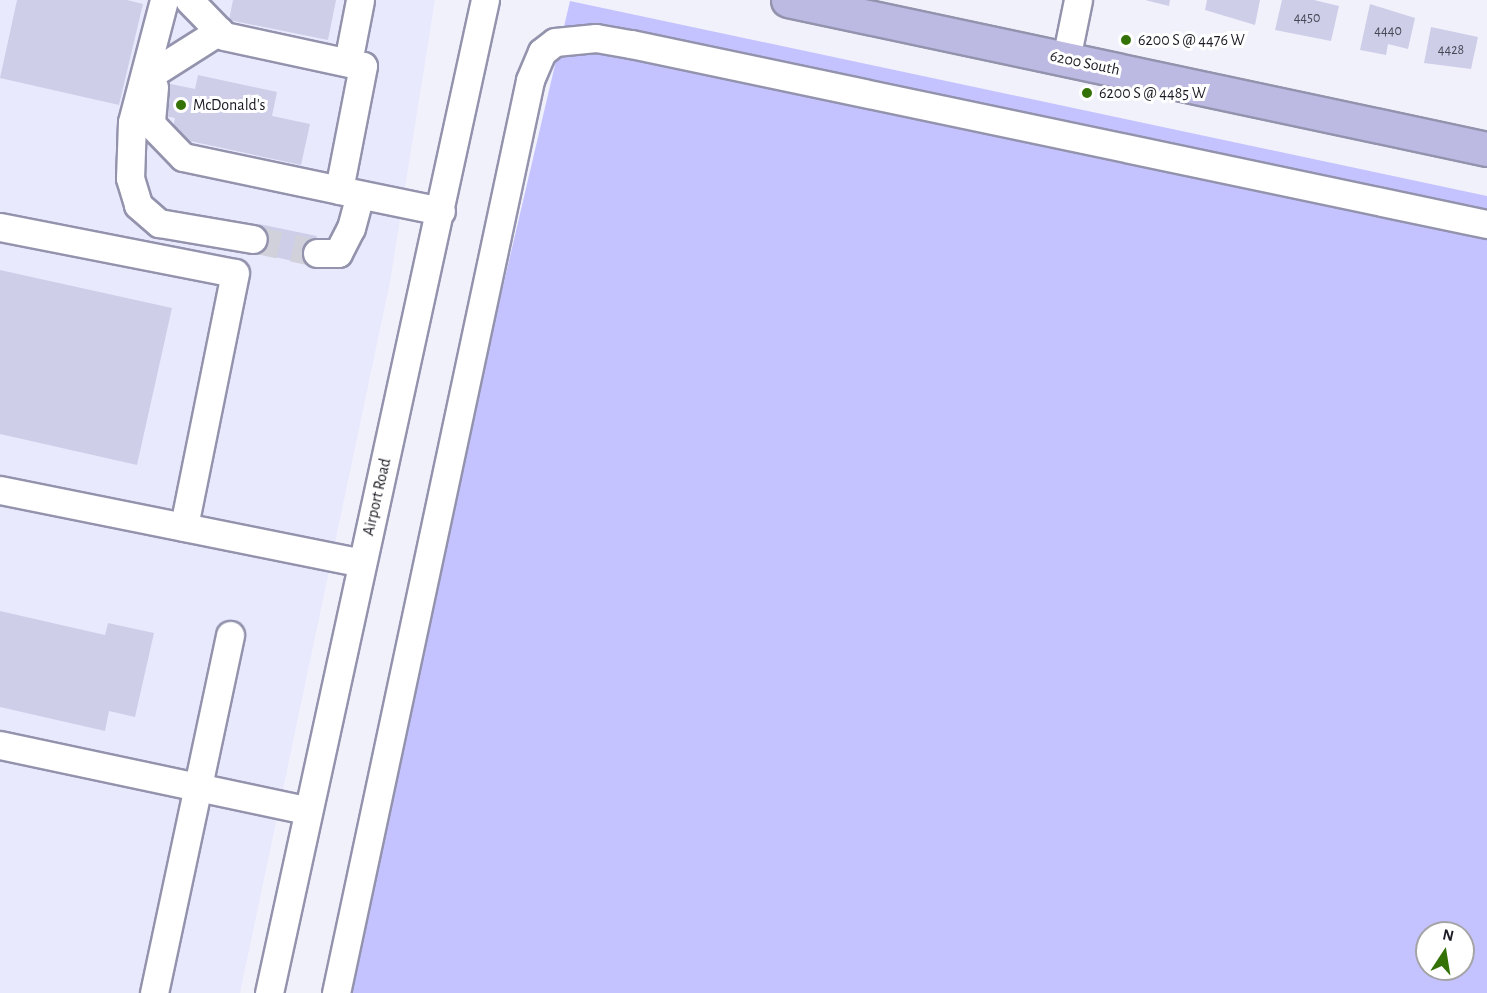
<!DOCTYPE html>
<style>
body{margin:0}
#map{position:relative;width:1487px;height:993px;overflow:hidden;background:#f1f1fc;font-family:"Alegreya Sans",sans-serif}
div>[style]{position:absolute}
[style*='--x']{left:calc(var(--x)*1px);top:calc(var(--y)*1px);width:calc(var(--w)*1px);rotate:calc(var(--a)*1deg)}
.built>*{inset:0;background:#e9e9fe}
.green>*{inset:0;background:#c5c3ff}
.building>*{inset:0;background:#cecee9}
.minor-tunnel>*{height:27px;margin-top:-13.5px;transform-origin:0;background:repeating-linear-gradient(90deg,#d1d1dc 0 27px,transparent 0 41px)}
.roads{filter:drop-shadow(2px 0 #9393ad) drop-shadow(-2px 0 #9393ad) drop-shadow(0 2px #9393ad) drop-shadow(0 -2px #9393ad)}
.minor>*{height:27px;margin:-13.5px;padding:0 13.5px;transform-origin:13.5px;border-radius:13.5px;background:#fff}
.major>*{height:33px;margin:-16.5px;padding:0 16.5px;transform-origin:16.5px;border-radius:16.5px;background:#bcbae3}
.dots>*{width:16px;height:16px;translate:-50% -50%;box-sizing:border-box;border:3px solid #fff;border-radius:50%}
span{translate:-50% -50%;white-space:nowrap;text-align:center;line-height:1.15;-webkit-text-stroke:6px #fff;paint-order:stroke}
.number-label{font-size:14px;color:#484855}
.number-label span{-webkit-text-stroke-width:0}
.poi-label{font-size:16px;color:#1b1b24}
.left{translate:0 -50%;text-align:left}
.street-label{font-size:16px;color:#1b1b24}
.north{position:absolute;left:1415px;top:921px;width:60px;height:60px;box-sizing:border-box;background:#fff;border:2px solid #a4a4a7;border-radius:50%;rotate:12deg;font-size:16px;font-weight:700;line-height:24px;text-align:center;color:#1b1b24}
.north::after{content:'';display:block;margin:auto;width:21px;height:27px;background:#357205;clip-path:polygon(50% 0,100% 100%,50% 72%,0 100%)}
</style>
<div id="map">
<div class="built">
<i style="clip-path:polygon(0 0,435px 0,390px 282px,240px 993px,0 993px)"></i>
</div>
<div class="green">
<i style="clip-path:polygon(evenodd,570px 1px,1487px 196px,1487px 993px,337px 993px,570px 1px,1427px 933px,1463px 933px,1463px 969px,1427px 969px,1427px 933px)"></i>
</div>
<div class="building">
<i style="clip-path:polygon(17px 0,127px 0,143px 4px,119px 105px,0 78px)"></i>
<i style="clip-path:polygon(233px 0,336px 0,328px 40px,229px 20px)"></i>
<i style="clip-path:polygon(1145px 0,1170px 0,1169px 6px)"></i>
<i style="clip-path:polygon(1207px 0,1260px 0,1255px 25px,1205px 10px)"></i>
<i style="clip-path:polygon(1282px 0,1314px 0,1339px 6px,1331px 41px,1275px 30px)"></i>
<i style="clip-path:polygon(1370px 4px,1415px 18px,1408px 49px,1388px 44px,1386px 55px,1360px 50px)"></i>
<i style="clip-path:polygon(1431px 27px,1478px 37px,1471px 69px,1424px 63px)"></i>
<i style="clip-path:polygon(198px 75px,277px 92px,272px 116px,310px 124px,301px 165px,171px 137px,175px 118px,159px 115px,166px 83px,195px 89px)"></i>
<i style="clip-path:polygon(259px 224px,317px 236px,310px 265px,253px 252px)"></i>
<i style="clip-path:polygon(0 270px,172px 308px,137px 465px,0 434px)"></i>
<i style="clip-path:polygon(0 611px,105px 635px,108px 623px,154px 633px,135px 717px,109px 711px,105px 731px,0 707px)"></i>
</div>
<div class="minor-tunnel">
<i style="--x:253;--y:239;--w:66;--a:12.3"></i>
</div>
<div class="roads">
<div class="minor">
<i style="--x:164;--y:0;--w:126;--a:104.7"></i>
<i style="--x:132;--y:122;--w:56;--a:92"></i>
<i style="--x:130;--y:178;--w:28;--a:73"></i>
<i style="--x:138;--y:205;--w:28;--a:41"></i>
<i style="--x:159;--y:223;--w:95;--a:9.7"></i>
<i style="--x:189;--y:0;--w:50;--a:45.8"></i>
<i style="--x:224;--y:36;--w:142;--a:12.2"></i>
<i style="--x:363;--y:66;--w:126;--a:101"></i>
<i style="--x:339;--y:190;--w:104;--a:11.6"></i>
<i style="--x:1066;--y:59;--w:60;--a:-78.5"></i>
<i style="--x:348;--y:62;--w:63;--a:-79"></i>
<i style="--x:156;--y:71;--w:75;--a:-32.4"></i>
<i style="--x:154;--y:87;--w:37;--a:95"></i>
<i style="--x:151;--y:124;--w:46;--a:45.9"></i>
<i style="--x:183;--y:157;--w:159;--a:11.9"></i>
<i style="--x:0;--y:227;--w:239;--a:11.1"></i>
<i style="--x:235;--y:273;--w:259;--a:101.4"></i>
<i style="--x:317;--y:253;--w:21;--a:0"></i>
<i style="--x:338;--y:253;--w:28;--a:-63"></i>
<i style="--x:351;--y:228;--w:34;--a:-75"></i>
<i style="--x:0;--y:490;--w:369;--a:11.4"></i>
<i style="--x:0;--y:745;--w:314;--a:12"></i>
<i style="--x:154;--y:993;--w:366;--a:-78"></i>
<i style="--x:269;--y:993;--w:1016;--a:-77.73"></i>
<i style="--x:336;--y:993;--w:933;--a:-78"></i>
<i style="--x:530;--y:80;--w:30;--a:-67"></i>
<i style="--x:542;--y:52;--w:16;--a:-38"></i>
<i style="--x:555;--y:42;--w:41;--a:-5.6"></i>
<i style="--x:596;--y:38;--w:36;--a:10"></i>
<i style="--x:631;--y:44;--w:875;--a:11.88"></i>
</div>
<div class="major">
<i style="--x:788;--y:0;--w:715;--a:12.03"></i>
</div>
</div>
<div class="dots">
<i style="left:1126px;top:40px;background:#357205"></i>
<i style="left:1087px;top:93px;background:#357205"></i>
<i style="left:181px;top:105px;background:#357205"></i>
</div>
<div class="number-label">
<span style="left:1307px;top:18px">4450</span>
<span style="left:1388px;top:31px">4440</span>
<span style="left:1451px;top:50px">4428</span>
</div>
<div class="poi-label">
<span class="left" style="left:1138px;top:40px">6200 S @ 4476 W</span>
<span class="left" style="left:1099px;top:93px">6200 S @ 4485 W</span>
<span class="left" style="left:193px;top:105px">McDonald's</span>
</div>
<div class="street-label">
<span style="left:1085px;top:63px;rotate:12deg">6200 South</span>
<span style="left:377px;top:497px;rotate:-77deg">Airport Road</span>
</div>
<div class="north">N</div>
</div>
